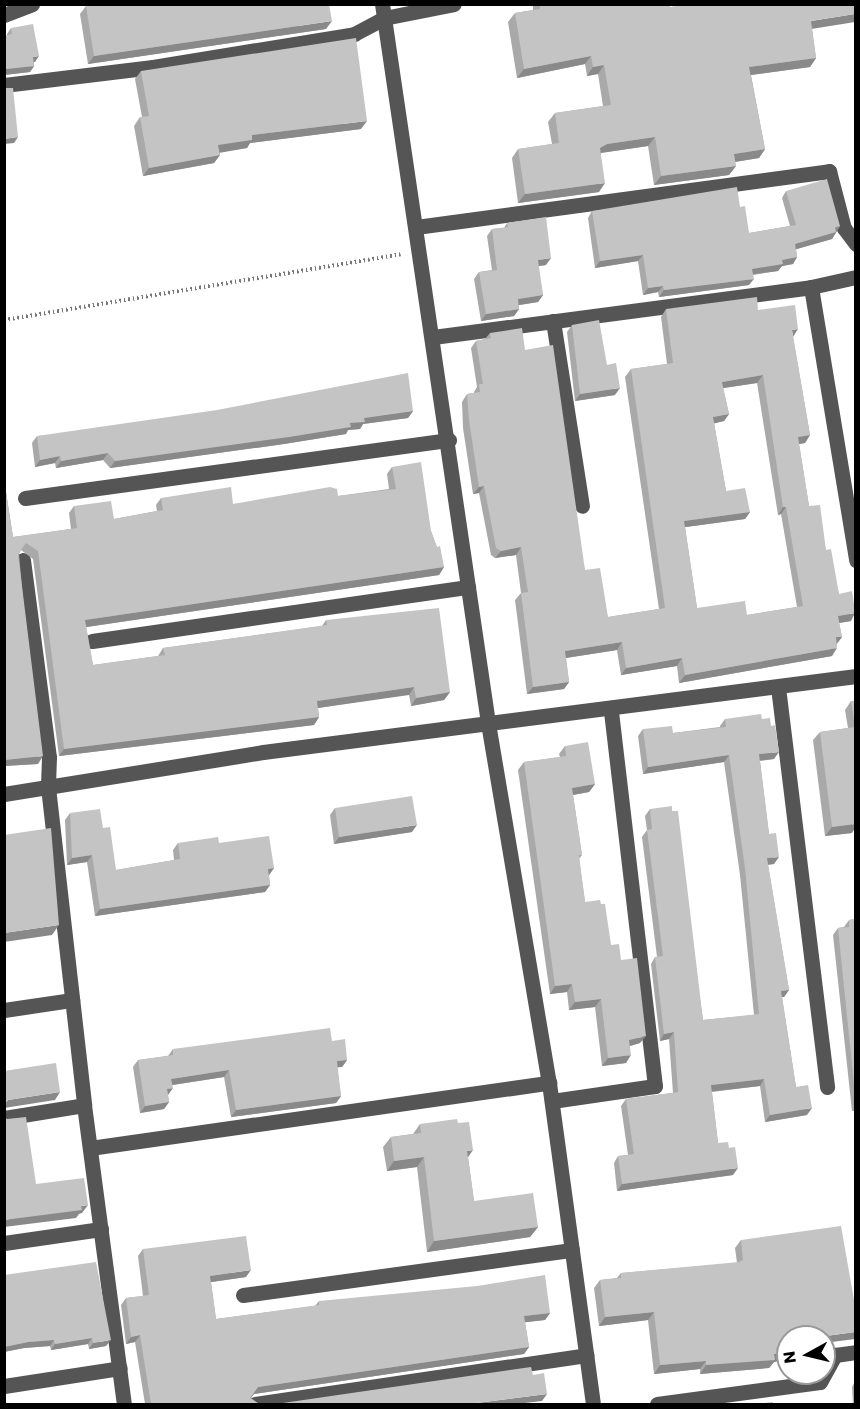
<!DOCTYPE html>
<style>
body{margin:0}
#map{position:relative;width:860px;height:1409px;overflow:hidden;background:#fff;font-family:Poppins,sans-serif}
div>[style]{position:absolute}
[style*='--x']{left:calc(var(--x)*1px);top:calc(var(--y)*1px);width:calc(var(--w)*1px);rotate:calc(var(--a)*1deg)}
.path>*{height:4px;margin-top:-2px;transform-origin:0;background:repeating-linear-gradient(90deg,#777 0 1.5px,transparent 0 4.5px)}
.minor>*{height:15px;margin:-7.5px;padding:0 7.5px;transform-origin:7.5px;border-radius:7.5px;background:#555}
.wall>*{inset:0;background:#a9a9a9}
.shaded-wall>*{inset:0;background:#898989}
.building>*{inset:0;background:#c4c4c4}
span{translate:-50% -50%;white-space:nowrap;text-align:center;line-height:1.15;-webkit-text-stroke:5px #fff;paint-order:stroke}
.frame{position:absolute;inset:0;border:6px solid #000;pointer-events:none}
.north{position:absolute;left:776px;top:1325px;width:60px;height:60px;box-sizing:border-box;background:#fff;border:2px solid #999;border-radius:50%;rotate:262deg;font-size:16px;font-weight:700;line-height:24px;text-align:center;color:#000}
.north::after{content:'';display:block;margin:auto;width:21px;height:27px;background:#000;clip-path:polygon(50% 0,100% 100%,50% 72%,0 100%)}
</style>
<div id="map">
<div class="path">
<i style="--x:4;--y:320;--w:402;--a:-9.4"></i>
</div>
<div class="minor">
<i style="--x:382;--y:4;--w:727;--a:81.61"></i>
<i style="--x:488;--y:723;--w:365;--a:80.4"></i>
<i style="--x:549;--y:1083;--w:324;--a:82.2"></i>
<i style="--x:4;--y:15;--w:30;--a:-21"></i>
<i style="--x:4;--y:85;--w:150;--a:-6.9"></i>
<i style="--x:153;--y:67;--w:204;--a:-9.3"></i>
<i style="--x:354;--y:34;--w:34;--a:-28"></i>
<i style="--x:384;--y:18;--w:71;--a:-11.3"></i>
<i style="--x:416;--y:227;--w:417;--a:-7.7"></i>
<i style="--x:829;--y:171;--w:59;--a:75.3"></i>
<i style="--x:844;--y:228;--w:20;--a:53"></i>
<i style="--x:811;--y:287;--w:277;--a:80.6"></i>
<i style="--x:553;--y:321;--w:187;--a:81.1"></i>
<i style="--x:433;--y:337;--w:381;--a:-7.5"></i>
<i style="--x:811;--y:287;--w:46;--a:-12.5"></i>
<i style="--x:25;--y:498;--w:428;--a:-7.8"></i>
<i style="--x:23;--y:560;--w:199;--a:82.5"></i>
<i style="--x:49;--y:757;--w:30;--a:92"></i>
<i style="--x:48;--y:787;--w:320;--a:83.5"></i>
<i style="--x:84;--y:1105;--w:302;--a:82.4"></i>
<i style="--x:92;--y:641;--w:380;--a:-8.2"></i>
<i style="--x:778;--y:687;--w:403;--a:83"></i>
<i style="--x:4;--y:794;--w:262;--a:-9.2"></i>
<i style="--x:263;--y:752;--w:598;--a:-7.3"></i>
<i style="--x:4;--y:1010;--w:69;--a:-8.4"></i>
<i style="--x:552;--y:1101;--w:104;--a:-8.3"></i>
<i style="--x:655;--y:1086;--w:380;--a:-96.7"></i>
<i style="--x:4;--y:1118;--w:81;--a:-9.2"></i>
<i style="--x:90;--y:1148;--w:464;--a:-8.1"></i>
<i style="--x:4;--y:1243;--w:98;--a:-8.2"></i>
<i style="--x:243;--y:1295;--w:332;--a:-7.8"></i>
<i style="--x:4;--y:1386;--w:117;--a:-8.8"></i>
<i style="--x:255;--y:1404;--w:335;--a:-8.4"></i>
<i style="--x:657;--y:1404;--w:164;--a:-7.7"></i>
<i style="--x:820;--y:1382;--w:31;--a:-61"></i>
<i style="--x:835;--y:1355;--w:21;--a:-8"></i>
</div>
<div class="wall">
<i style="clip-path:polygon(533px 4px,670px 4px,670px 7px,812px 29px,816px 58px,810px 67px,751px 75px,765px 149px,759px 158px,735px 162px,736px 166px,729px 175px,654px 185px,648px 146px,601px 153px,599px 192px,518px 203px,512px 158px,518px 149px,552px 144px,548px 122px,555px 113px,603px 106px,598px 74px,587px 76px,585px 64px,517px 78px,508px 22px,515px 13px,533px 10px)"></i>
<i style="clip-path:polygon(86px 6px,326px 29px,88px 64px,80px 14px)"></i>
<i style="clip-path:polygon(11px 28px,35px 62px,34px 62px,34px 66px,30px 72px,4px 75px,4px 36px,7px 36px,7px 34px)"></i>
<i style="clip-path:polygon(141px 71px,361px 129px,250px 143px,247px 148px,220px 152px,220px 155px,214px 163px,143px 176px,134px 126px,140px 117px,142px 117px,135px 79px)"></i>
<i style="clip-path:polygon(786px 191px,840px 226px,832px 239px,796px 249px,797px 257px,793px 264px,782px 266px,778px 271px,753px 275px,749px 285px,659px 297px,658px 292px,643px 295px,638px 261px,595px 268px,588px 218px,592px 211px,740px 207px,749px 233px,790px 226px,782px 198px)"></i>
<i style="clip-path:polygon(507px 223px,546px 265px,538px 266px,543px 295px,538px 302px,519px 305px,519px 309px,514px 316px,481px 321px,474px 279px,479px 272px,492px 270px,487px 236px,492px 229px,504px 228px)"></i>
<i style="clip-path:polygon(evenodd,666px 309px,758px 310px,793px 337px,810px 435px,805px 443px,799px 444px,809px 506px,826px 550px,839px 594px,851px 621px,839px 623px,842px 637px,837px 644px,832px 656px,679px 683px,677px 666px,621px 675px,617px 650px,566px 658px,569px 682px,564px 689px,527px 694px,515px 600px,521px 593px,516px 555px,495px 558px,491px 555px,479px 493px,473px 494px,463px 428px,462px 402px,467px 394px,474px 393px,474px 392px,477px 387px,471px 348px,476px 341px,485px 339px,490px 333px,525px 350px,585px 570px,608px 617px,659px 609px,625px 377px,631px 369px,667px 364px,661px 317px,666px 309px,757px 383px,778px 515px,781px 514px,797px 607px,747px 615px,697px 608px,685px 527px,745px 519px,750px 512px,726px 491px,714px 423px,724px 421px,729px 414px,723px 388px,757px 383px)"></i>
<i style="clip-path:polygon(572px 325px,607px 365px,615px 395px,575px 401px,567px 332px)"></i>
<i style="clip-path:polygon(413px 411px,408px 418px,363px 424px,360px 429px,348px 430px,346px 434px,284px 444px,110px 468px,103px 460px,56px 468px,55px 463px,35px 467px,32px 443px,37px 436px)"></i>
<i style="clip-path:polygon(392px 467px,431px 531px,444px 567px,439px 575px,86px 627px,93px 665px,158px 656px,163px 648px,322px 626px,326px 620px,450px 692px,444px 700px,411px 706px,409px 695px,402px 695px,318px 708px,319px 717px,314px 725px,59px 756px,33px 559px,21px 550px,19px 554px,38px 764px,4px 766px,4px 479px,13px 537px,71px 529px,69px 513px,74px 506px,114px 519px,157px 511px,156px 505px,161px 498px,233px 504px,338px 496px,389px 489px,387px 474px)"></i>
<i style="clip-path:polygon(851px 701px,855px 701px,852px 833px,825px 836px,813px 740px,820px 732px,848px 728px,845px 710px)"></i>
<i style="clip-path:polygon(725px 719px,762px 719px,774px 759px,760px 761px,769px 834px,774px 864px,768px 865px,789px 990px,784px 997px,782px 997px,796px 1087px,807px 1115px,765px 1122px,760px 1086px,712px 1092px,718px 1143px,733px 1175px,617px 1191px,614px 1163px,618px 1156px,628px 1155px,621px 1106px,626px 1099px,673px 1093px,669px 1039px,660px 1041px,651px 964px,655px 957px,657px 957px,642px 837px,647px 830px,645px 816px,650px 809px,672px 811px,703px 1020px,754px 1015px,740px 875px,724px 762px,643px 774px,638px 736px,643px 729px,673px 733px,720px 727px,720px 726px)"></i>
<i style="clip-path:polygon(565px 746px,595px 784px,589px 792px,573px 795px,582px 855px,579px 859px,585px 902px,611px 945px,621px 960px,640px 1043px,630px 1046px,626px 1063px,602px 1066px,595px 1007px,569px 1010px,567px 992px,550px 994px,518px 770px,524px 762px,560px 757px,559px 754px)"></i>
<i style="clip-path:polygon(335px 808px,412px 832px,334px 844px,330px 815px)"></i>
<i style="clip-path:polygon(70px 813px,103px 828px,116px 870px,174px 860px,173px 850px,178px 843px,219px 843px,274px 868px,269px 875px,270px 885px,265px 892px,95px 916px,87px 862px,67px 865px,65px 820px)"></i>
<i style="clip-path:polygon(855px 919px,855px 1111px,852px 1111px,833px 935px,838px 928px,844px 927px,849px 920px)"></i>
<i style="clip-path:polygon(332px 1041px,347px 1060px,342px 1067px,337px 1067px,341px 1096px,336px 1103px,231px 1117px,224px 1077px,172px 1085px,168px 1095px,169px 1102px,164px 1109px,140px 1113px,133px 1067px,138px 1060px,168px 1056px,173px 1049px)"></i>
<i style="clip-path:polygon(458px 1123px,468px 1157px,474px 1201px,538px 1227px,530px 1237px,427px 1252px,417px 1167px,387px 1171px,383px 1147px,391px 1137px,413px 1134px,420px 1124px)"></i>
<i style="clip-path:polygon(741px 1240px,827px 1343px,774px 1362px,769px 1368px,700px 1374px,700px 1369px,654px 1374px,648px 1320px,599px 1326px,594px 1288px,600px 1280px,617px 1278px,621px 1273px,737px 1263px,735px 1248px)"></i>
<i style="clip-path:polygon(143px 1249px,246px 1277px,211px 1282px,216px 1319px,315px 1306px,319px 1301px,550px 1313px,545px 1320px,525px 1322px,529px 1347px,524px 1354px,254px 1394px,251px 1398px,259px 1404px,145px 1404px,135px 1342px,126px 1344px,121px 1305px,126px 1298px,143px 1296px,138px 1256px)"></i>
<i style="clip-path:polygon(4px 1275px,106px 1346px,89px 1349px,88px 1344px,51px 1350px,50px 1346px,24px 1348px,4px 1352px)"></i>
<i style="clip-path:polygon(855px 1381px,855px 1404px,853px 1404px,852px 1387px)"></i>
</div>
<div class="shaded-wall">
<i style="clip-path:polygon(855px 14px,855px 22px,805px 30px,811px 21px)"></i>
<i style="clip-path:polygon(332px 21px,326px 29px,88px 64px,94px 56px)"></i>
<i style="clip-path:polygon(39px 56px,35px 62px,29px 63px,33px 57px)"></i>
<i style="clip-path:polygon(591px 56px,585px 64px,517px 78px,524px 69px)"></i>
<i style="clip-path:polygon(816px 58px,810px 67px,743px 76px,749px 67px)"></i>
<i style="clip-path:polygon(604px 65px,598px 74px,587px 76px,593px 67px)"></i>
<i style="clip-path:polygon(34px 66px,30px 72px,4px 75px,4px 72px,6px 69px)"></i>
<i style="clip-path:polygon(367px 121px,361px 129px,250px 143px,247px 148px,213px 154px,218px 145px,252px 135px)"></i>
<i style="clip-path:polygon(18px 137px,14px 143px,4px 144px,4px 139px)"></i>
<i style="clip-path:polygon(655px 137px,648px 146px,600px 153px,600px 148px,607px 144px)"></i>
<i style="clip-path:polygon(765px 149px,759px 158px,728px 163px,734px 154px)"></i>
<i style="clip-path:polygon(220px 155px,214px 163px,143px 176px,149px 168px)"></i>
<i style="clip-path:polygon(736px 166px,729px 175px,654px 185px,661px 176px)"></i>
<i style="clip-path:polygon(605px 183px,599px 192px,518px 203px,525px 194px)"></i>
<i style="clip-path:polygon(840px 226px,832px 239px,790px 251px,795px 244px)"></i>
<i style="clip-path:polygon(643px 255px,638px 261px,595px 268px,600px 261px)"></i>
<i style="clip-path:polygon(797px 257px,793px 264px,782px 266px,778px 271px,747px 275px,752px 269px,782px 260px)"></i>
<i style="clip-path:polygon(551px 258px,546px 265px,533px 267px,538px 260px)"></i>
<i style="clip-path:polygon(754px 279px,749px 285px,659px 297px,664px 290px)"></i>
<i style="clip-path:polygon(663px 286px,658px 292px,643px 295px,648px 288px)"></i>
<i style="clip-path:polygon(543px 295px,538px 302px,513px 306px,518px 299px)"></i>
<i style="clip-path:polygon(519px 309px,514px 316px,481px 321px,486px 314px)"></i>
<i style="clip-path:polygon(798px 329px,793px 337px,792px 330px)"></i>
<i style="clip-path:polygon(763px 375px,757px 383px,717px 389px,722px 382px)"></i>
<i style="clip-path:polygon(620px 388px,615px 395px,575px 401px,580px 394px)"></i>
<i style="clip-path:polygon(413px 411px,408px 418px,363px 424px,360px 429px,348px 430px,346px 434px,284px 444px,110px 468px,115px 461px,350px 423px,364px 418px)"></i>
<i style="clip-path:polygon(729px 414px,724px 421px,708px 425px,713px 417px)"></i>
<i style="clip-path:polygon(810px 435px,805px 443px,793px 445px,798px 437px)"></i>
<i style="clip-path:polygon(108px 453px,103px 460px,56px 468px,61px 461px)"></i>
<i style="clip-path:polygon(60px 456px,55px 463px,35px 467px,40px 460px)"></i>
<i style="clip-path:polygon(484px 486px,479px 493px,473px 494px,479px 487px)"></i>
<i style="clip-path:polygon(783px 507px,786px 507px,781px 514px,778px 515px)"></i>
<i style="clip-path:polygon(750px 512px,745px 519px,679px 528px,684px 521px)"></i>
<i style="clip-path:polygon(521px 547px,516px 555px,495px 558px,501px 551px)"></i>
<i style="clip-path:polygon(444px 567px,439px 575px,80px 628px,85px 620px)"></i>
<i style="clip-path:polygon(855px 613px,851px 621px,833px 624px,838px 616px)"></i>
<i style="clip-path:polygon(836px 637px,842px 637px,836px 644px)"></i>
<i style="clip-path:polygon(622px 642px,617px 650px,559px 659px,565px 651px)"></i>
<i style="clip-path:polygon(837px 648px,832px 656px,679px 683px,685px 675px)"></i>
<i style="clip-path:polygon(682px 658px,677px 666px,621px 675px,626px 668px)"></i>
<i style="clip-path:polygon(569px 682px,564px 689px,527px 694px,533px 687px)"></i>
<i style="clip-path:polygon(414px 687px,409px 695px,311px 709px,317px 701px)"></i>
<i style="clip-path:polygon(450px 692px,444px 700px,411px 706px,416px 698px)"></i>
<i style="clip-path:polygon(319px 717px,314px 725px,59px 756px,64px 749px)"></i>
<i style="clip-path:polygon(779px 752px,774px 759px,754px 761px,759px 754px)"></i>
<i style="clip-path:polygon(729px 755px,724px 762px,643px 774px,648px 767px)"></i>
<i style="clip-path:polygon(43px 756px,38px 764px,4px 766px,4px 760px)"></i>
<i style="clip-path:polygon(595px 784px,589px 792px,567px 796px,572px 788px)"></i>
<i style="clip-path:polygon(855px 824px,855px 828px,852px 833px,825px 836px,832px 827px)"></i>
<i style="clip-path:polygon(417px 825px,412px 832px,334px 844px,339px 837px)"></i>
<i style="clip-path:polygon(92px 855px,87px 862px,67px 865px,72px 858px)"></i>
<i style="clip-path:polygon(779px 857px,774px 864px,762px 865px,767px 858px)"></i>
<i style="clip-path:polygon(274px 868px,269px 875px,263px 876px,268px 869px)"></i>
<i style="clip-path:polygon(270px 885px,265px 892px,95px 916px,100px 909px)"></i>
<i style="clip-path:polygon(59px 925px,52px 935px,4px 942px,4px 933px)"></i>
<i style="clip-path:polygon(572px 984px,567px 992px,550px 994px,555px 986px)"></i>
<i style="clip-path:polygon(789px 990px,784px 997px,776px 998px,781px 991px)"></i>
<i style="clip-path:polygon(601px 999px,595px 1007px,569px 1010px,575px 1002px)"></i>
<i style="clip-path:polygon(674px 1032px,669px 1039px,660px 1041px,664px 1034px)"></i>
<i style="clip-path:polygon(646px 1036px,640px 1043px,623px 1048px,629px 1040px)"></i>
<i style="clip-path:polygon(631px 1055px,626px 1063px,602px 1066px,608px 1058px)"></i>
<i style="clip-path:polygon(347px 1060px,342px 1067px,332px 1068px,337px 1061px)"></i>
<i style="clip-path:polygon(229px 1070px,224px 1077px,166px 1086px,171px 1079px)"></i>
<i style="clip-path:polygon(764px 1079px,760px 1086px,706px 1092px,711px 1085px)"></i>
<i style="clip-path:polygon(173px 1088px,168px 1095px,167px 1089px)"></i>
<i style="clip-path:polygon(60px 1092px,55px 1100px,4px 1108px,4px 1105px,8px 1100px)"></i>
<i style="clip-path:polygon(341px 1096px,336px 1103px,231px 1117px,236px 1110px)"></i>
<i style="clip-path:polygon(169px 1102px,164px 1109px,140px 1113px,145px 1106px)"></i>
<i style="clip-path:polygon(812px 1108px,807px 1115px,765px 1122px,770px 1115px)"></i>
<i style="clip-path:polygon(473px 1150px,466px 1160px,467px 1151px)"></i>
<i style="clip-path:polygon(424px 1157px,417px 1167px,387px 1171px,394px 1161px)"></i>
<i style="clip-path:polygon(738px 1168px,733px 1175px,617px 1191px,622px 1184px)"></i>
<i style="clip-path:polygon(88px 1205px,82px 1213px,79px 1214px,76px 1218px,4px 1227px,4px 1220px)"></i>
<i style="clip-path:polygon(538px 1227px,530px 1237px,427px 1252px,434px 1241px)"></i>
<i style="clip-path:polygon(251px 1270px,246px 1277px,205px 1283px,210px 1276px)"></i>
<i style="clip-path:polygon(654px 1312px,648px 1320px,599px 1326px,605px 1317px)"></i>
<i style="clip-path:polygon(550px 1313px,545px 1320px,519px 1323px,524px 1316px)"></i>
<i style="clip-path:polygon(855px 1332px,855px 1339px,824px 1343px,826px 1336px)"></i>
<i style="clip-path:polygon(140px 1335px,135px 1342px,126px 1344px,131px 1337px)"></i>
<i style="clip-path:polygon(92px 1338px,88px 1344px,51px 1350px,55px 1344px)"></i>
<i style="clip-path:polygon(54px 1340px,50px 1346px,24px 1348px,4px 1352px,4px 1347px,28px 1342px)"></i>
<i style="clip-path:polygon(111px 1340px,106px 1346px,89px 1349px,93px 1343px)"></i>
<i style="clip-path:polygon(529px 1347px,524px 1354px,254px 1394px,246px 1404px,258px 1387px)"></i>
<i style="clip-path:polygon(788px 1352px,788px 1360px,774px 1362px,769px 1368px,700px 1374px,706px 1365px)"></i>
<i style="clip-path:polygon(706px 1361px,700px 1369px,654px 1374px,660px 1365px)"></i>
<i style="clip-path:polygon(547px 1394px,542px 1401px,516px 1404px,469px 1404px)"></i>
</div>
<div class="building">
<i style="clip-path:polygon(95px 4px,329px 4px,332px 21px,94px 56px,86px 6px)"></i>
<i style="clip-path:polygon(540px 4px,670px 4px,670px 7px,687px 4px,855px 4px,855px 14px,811px 21px,816px 58px,749px 67px,765px 149px,734px 154px,736px 166px,661px 176px,655px 137px,607px 144px,600px 148px,605px 183px,525px 194px,518px 149px,559px 143px,555px 113px,611px 105px,604px 65px,593px 67px,591px 56px,524px 69px,515px 13px,540px 9px)"></i>
<i style="clip-path:polygon(33px 24px,39px 56px,33px 57px,34px 66px,6px 69px,4px 72px,4px 36px,12px 34px,11px 28px)"></i>
<i style="clip-path:polygon(356px 38px,367px 121px,252px 135px,252px 140px,218px 145px,220px 155px,149px 168px,140px 117px,149px 116px,141px 71px)"></i>
<i style="clip-path:polygon(4px 88px,13px 88px,18px 137px,4px 139px)"></i>
<i style="clip-path:polygon(827px 179px,840px 226px,835px 227px,836px 232px,795px 244px,797px 257px,782px 260px,783px 264px,752px 269px,754px 279px,664px 290px,663px 286px,648px 288px,643px 255px,600px 261px,592px 211px,737px 187px,740px 207px,745px 206px,749px 233px,796px 225px,786px 191px)"></i>
<i style="clip-path:polygon(546px 217px,551px 258px,538px 260px,543px 295px,518px 299px,519px 309px,486px 314px,479px 272px,497px 270px,492px 229px,508px 227px,507px 223px)"></i>
<i style="clip-path:polygon(evenodd,757px 297px,758px 310px,795px 305px,798px 329px,792px 330px,810px 435px,798px 437px,809px 506px,820px 505px,826px 550px,831px 549px,839px 594px,852px 591px,855px 610px,855px 613px,838px 616px,842px 637px,836px 637px,837px 648px,685px 675px,682px 658px,626px 668px,622px 642px,565px 651px,569px 682px,533px 687px,521px 593px,528px 592px,521px 547px,501px 551px,496px 548px,484px 486px,479px 487px,469px 420px,467px 394px,480px 392px,479px 384px,483px 384px,476px 341px,491px 338px,490px 333px,522px 328px,525px 350px,553px 345px,585px 570px,600px 568px,608px 617px,665px 608px,631px 369px,673px 363px,666px 309px,757px 297px,763px 375px,783px 507px,786px 507px,803px 606px,747px 615px,745px 601px,697px 608px,684px 521px,750px 512px,745px 488px,726px 491px,713px 417px,729px 414px,722px 382px,763px 375px)"></i>
<i style="clip-path:polygon(599px 320px,607px 365px,616px 363px,620px 388px,580px 394px,572px 325px)"></i>
<i style="clip-path:polygon(408px 373px,413px 411px,364px 418px,365px 422px,350px 423px,351px 427px,289px 437px,115px 461px,108px 453px,61px 461px,60px 456px,40px 460px,37px 436px,217px 410px)"></i>
<i style="clip-path:polygon(421px 462px,431px 531px,437px 547px,440px 546px,444px 567px,85px 620px,93px 665px,165px 655px,163px 648px,327px 625px,326px 620px,439px 608px,450px 692px,416px 698px,414px 687px,407px 688px,317px 701px,319px 717px,64px 749px,38px 551px,26px 543px,18px 554px,43px 756px,4px 760px,4px 479px,13px 537px,77px 528px,74px 506px,111px 501px,114px 519px,163px 510px,161px 498px,231px 487px,233px 504px,330px 487px,337px 489px,338px 496px,396px 489px,392px 467px)"></i>
<i style="clip-path:polygon(851px 701px,855px 701px,855px 793px,854px 793px,855px 803px,855px 824px,832px 827px,820px 732px,855px 727px)"></i>
<i style="clip-path:polygon(761px 714px,762px 719px,770px 718px,771px 726px,775px 725px,779px 752px,759px 754px,769px 834px,776px 833px,779px 857px,767px 858px,789px 990px,781px 991px,796px 1087px,808px 1085px,812px 1108px,770px 1115px,764px 1079px,711px 1085px,718px 1143px,728px 1142px,729px 1148px,735px 1147px,738px 1168px,622px 1184px,618px 1156px,634px 1154px,626px 1099px,678px 1092px,674px 1032px,664px 1034px,655px 957px,663px 956px,647px 830px,652px 829px,650px 809px,672px 806px,672px 811px,678px 811px,703px 1020px,759px 1014px,745px 868px,729px 755px,648px 767px,643px 729px,672px 726px,673px 733px,726px 727px,725px 719px)"></i>
<i style="clip-path:polygon(588px 742px,595px 784px,572px 788px,582px 855px,579px 855px,585px 902px,600px 900px,601px 904px,605px 904px,611px 945px,619px 944px,621px 960px,637px 958px,646px 1036px,629px 1040px,631px 1055px,608px 1058px,601px 999px,575px 1002px,572px 984px,555px 986px,524px 762px,566px 756px,565px 746px)"></i>
<i style="clip-path:polygon(412px 796px,417px 825px,339px 837px,335px 808px)"></i>
<i style="clip-path:polygon(100px 809px,103px 828px,110px 827px,116px 870px,180px 859px,178px 843px,218px 837px,219px 843px,269px 836px,274px 868px,268px 869px,270px 885px,100px 909px,92px 855px,72px 858px,70px 813px)"></i>
<i style="clip-path:polygon(51px 828px,59px 925px,4px 933px,4px 835px)"></i>
<i style="clip-path:polygon(855px 919px,855px 1094px,838px 928px,849px 927px,849px 920px)"></i>
<i style="clip-path:polygon(330px 1028px,332px 1041px,345px 1039px,347px 1060px,337px 1061px,341px 1096px,236px 1110px,229px 1070px,171px 1079px,173px 1088px,167px 1089px,169px 1102px,145px 1106px,138px 1060px,173px 1055px,173px 1049px)"></i>
<i style="clip-path:polygon(56px 1063px,60px 1092px,8px 1100px,4px 1105px,4px 1071px)"></i>
<i style="clip-path:polygon(4px 1117px,7px 1119px,26px 1117px,36px 1184px,84px 1178px,88px 1205px,81px 1206px,82px 1210px,4px 1220px)"></i>
<i style="clip-path:polygon(457px 1119px,458px 1123px,469px 1122px,473px 1150px,467px 1151px,474px 1201px,533px 1193px,538px 1227px,434px 1241px,424px 1157px,394px 1161px,391px 1137px,421px 1133px,420px 1124px)"></i>
<i style="clip-path:polygon(841px 1226px,854px 1300px,855px 1300px,855px 1332px,826px 1336px,827px 1346px,824px 1347px,824px 1337px,788px 1337px,788px 1352px,774px 1354px,775px 1360px,706px 1365px,706px 1361px,660px 1365px,654px 1312px,605px 1317px,600px 1280px,621px 1278px,621px 1273px,739px 1262px,743px 1260px,741px 1240px)"></i>
<i style="clip-path:polygon(246px 1236px,251px 1270px,210px 1276px,216px 1319px,319px 1305px,319px 1301px,477px 1286px,545px 1275px,550px 1313px,524px 1316px,529px 1347px,258px 1387px,250px 1398px,259px 1404px,151px 1404px,140px 1335px,131px 1337px,126px 1298px,149px 1295px,143px 1249px)"></i>
<i style="clip-path:polygon(96px 1262px,111px 1340px,93px 1343px,92px 1338px,55px 1344px,54px 1340px,28px 1342px,4px 1347px,4px 1275px)"></i>
<i style="clip-path:polygon(531px 1367px,533px 1375px,544px 1373px,547px 1394px,469px 1404px,276px 1404px)"></i>
<i style="clip-path:polygon(773px 1402px,773px 1404px,756px 1404px)"></i>
</div>
<div class="frame"></div>
<div class="north">N</div>
</div>
